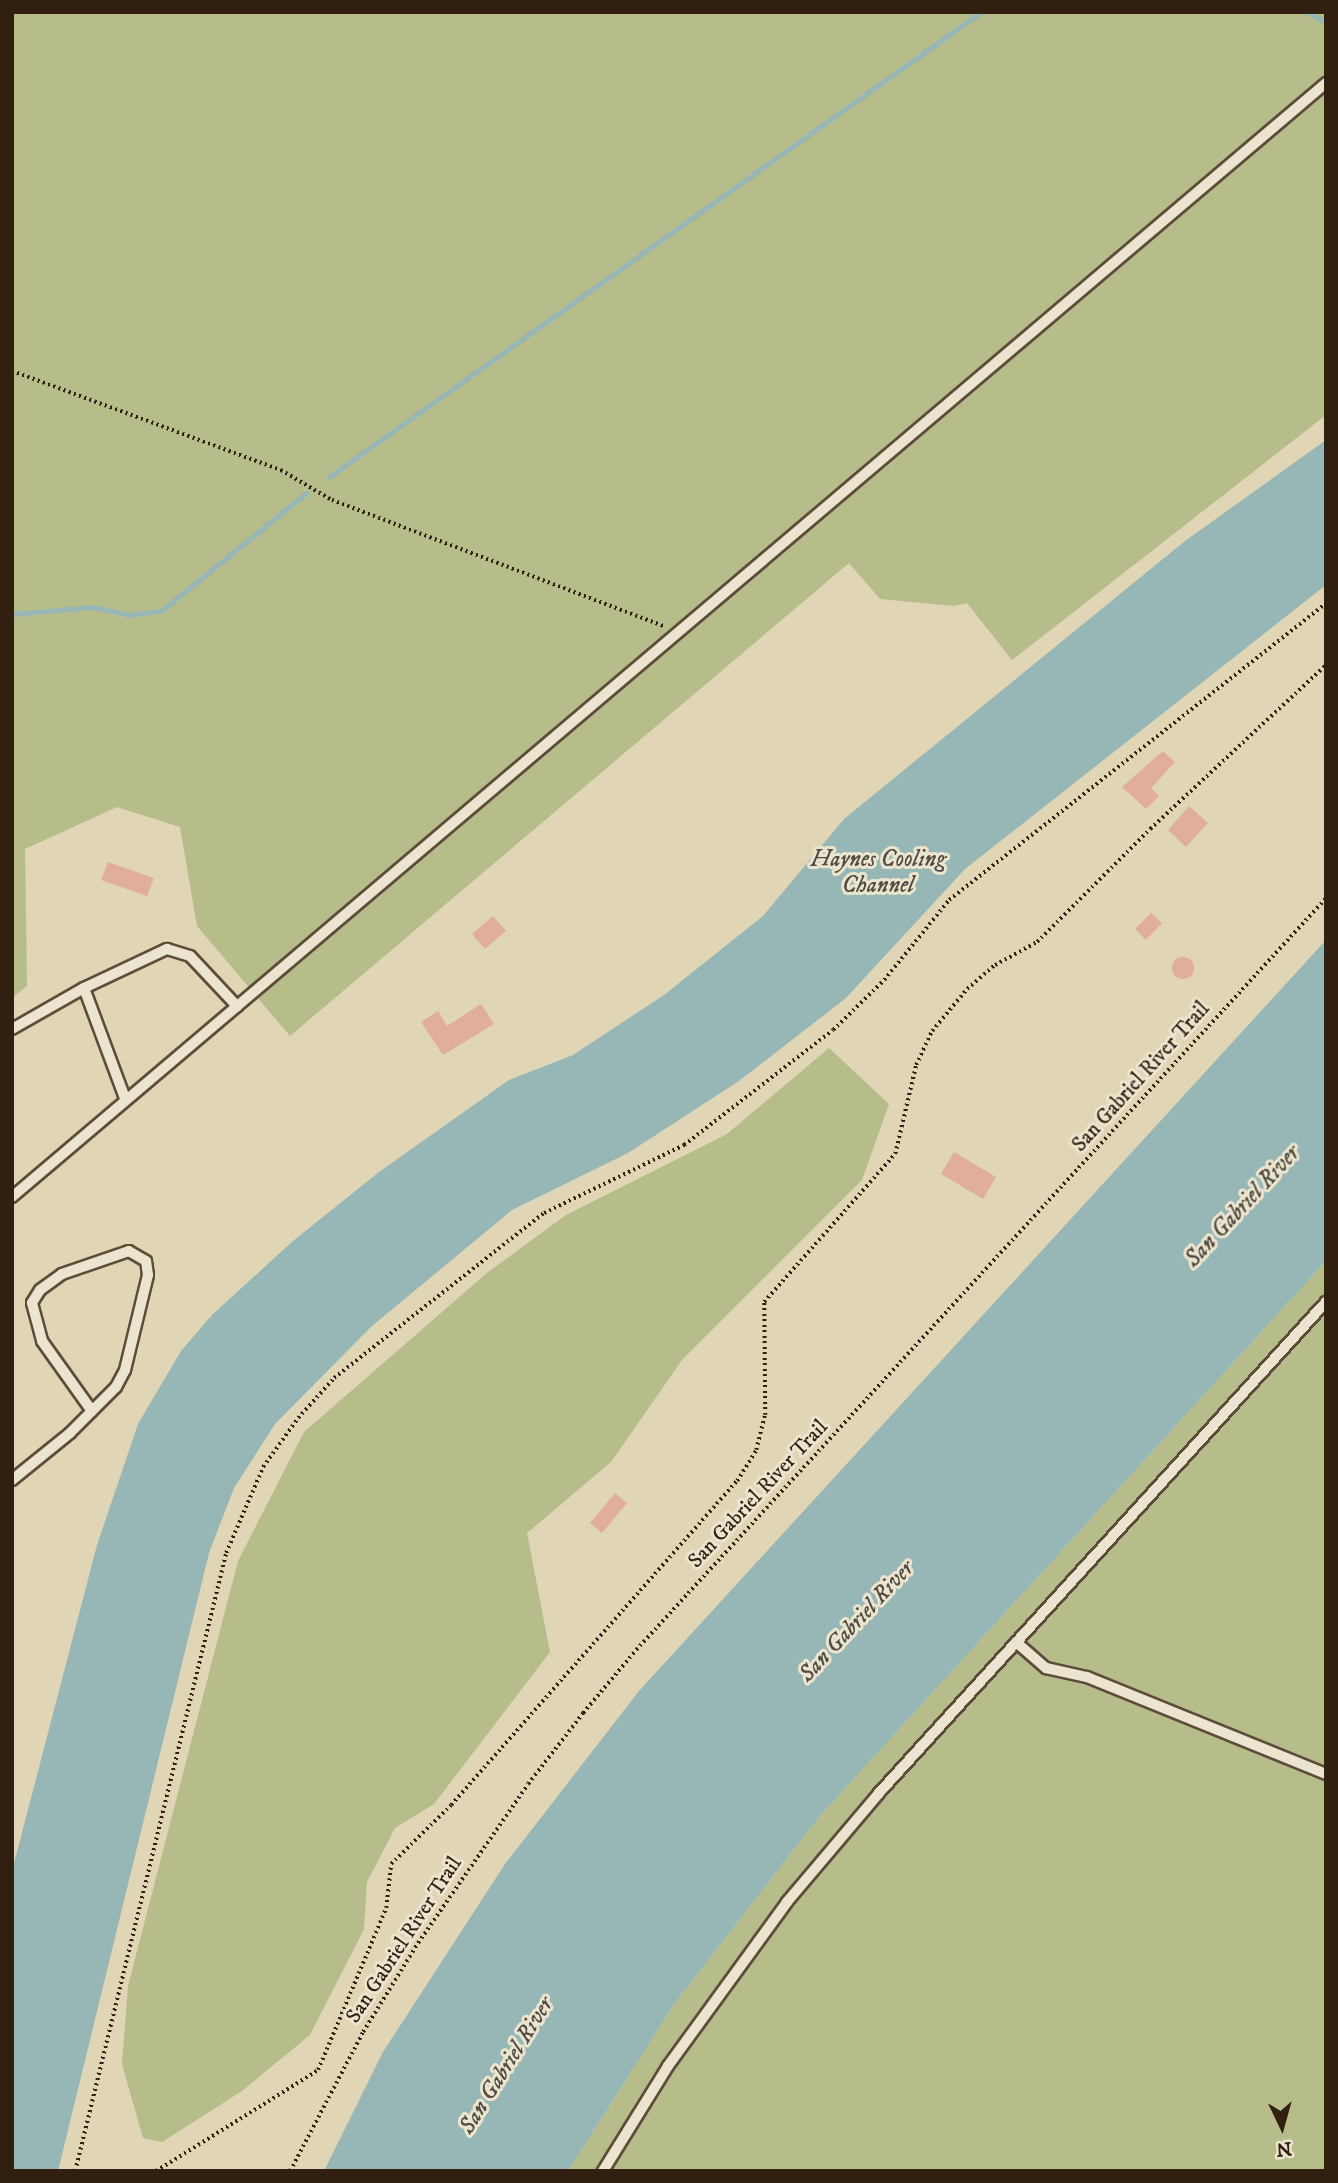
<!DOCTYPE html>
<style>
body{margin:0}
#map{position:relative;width:1338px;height:2183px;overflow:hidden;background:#e0d5b4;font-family:"IM FELL DW Pica",serif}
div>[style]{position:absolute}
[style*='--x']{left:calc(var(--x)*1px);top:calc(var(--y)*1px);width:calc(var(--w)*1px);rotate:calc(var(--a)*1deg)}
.green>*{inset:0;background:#b6bc8a}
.water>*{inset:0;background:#97b6b6}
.stream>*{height:5px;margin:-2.5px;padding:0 2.5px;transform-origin:2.5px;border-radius:2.5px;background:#97b6b6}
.building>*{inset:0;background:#e0ae9b}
.round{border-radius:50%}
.path>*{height:3.5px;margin-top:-1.75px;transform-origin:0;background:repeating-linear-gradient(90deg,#311f10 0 2px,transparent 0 5.5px)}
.roads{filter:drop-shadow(2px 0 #5d4c39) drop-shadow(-2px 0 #5d4c39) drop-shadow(0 2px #5d4c39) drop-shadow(0 -2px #5d4c39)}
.service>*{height:10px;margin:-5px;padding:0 5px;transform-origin:5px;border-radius:5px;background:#ebe4ce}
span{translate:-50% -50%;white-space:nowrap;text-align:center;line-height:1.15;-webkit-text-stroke:6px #ebe4ce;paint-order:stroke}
.street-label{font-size:21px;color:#311f10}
.water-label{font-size:23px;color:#504c42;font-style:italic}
.frame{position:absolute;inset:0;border:14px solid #311f10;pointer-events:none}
.north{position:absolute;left:1247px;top:2092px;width:70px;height:70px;-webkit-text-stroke:5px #ebe4ce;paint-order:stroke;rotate:175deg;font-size:19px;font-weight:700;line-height:28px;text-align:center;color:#311f10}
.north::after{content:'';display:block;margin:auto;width:24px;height:32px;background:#311f10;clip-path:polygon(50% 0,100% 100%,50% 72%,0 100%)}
</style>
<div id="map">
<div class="green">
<i style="clip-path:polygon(12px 12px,1326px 12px,1326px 415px,1012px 660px,967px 603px,954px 606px,880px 599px,849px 563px,290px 1036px,197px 926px,180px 827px,117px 807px,25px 849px,27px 986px,12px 998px)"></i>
<i style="clip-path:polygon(829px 1048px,889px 1104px,862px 1180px,682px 1360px,611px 1462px,527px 1533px,550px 1652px,434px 1804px,395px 1828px,367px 1882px,364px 1929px,310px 2035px,242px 2091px,162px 2142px,143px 2138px,122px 2064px,128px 1986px,238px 1561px,304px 1432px,488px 1272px,566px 1215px,727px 1134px)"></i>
<i style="clip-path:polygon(1326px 1261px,1326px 2171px,568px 2171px,675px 2003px,820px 1816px)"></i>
</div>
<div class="water">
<i style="clip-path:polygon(1326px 440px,1326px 585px,965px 869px,846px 998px,739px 1081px,628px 1153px,512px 1210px,372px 1326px,275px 1424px,234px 1488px,209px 1553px,58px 2171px,12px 2171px,12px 1871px,97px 1545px,138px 1424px,181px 1351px,212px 1315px,293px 1241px,379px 1172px,509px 1080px,573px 1055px,664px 995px,763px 916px,844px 819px,1185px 541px)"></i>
<i style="clip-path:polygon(1326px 940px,1326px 1261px,820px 1816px,675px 2003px,568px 2171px,324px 2171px,383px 2052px,505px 1864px,639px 1691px)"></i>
</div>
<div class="stream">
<i style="--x:1307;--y:12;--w:22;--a:30"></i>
<i style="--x:329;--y:477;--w:801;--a:-35.5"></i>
<i style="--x:12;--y:614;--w:80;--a:-5"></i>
<i style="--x:92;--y:607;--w:38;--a:12"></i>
<i style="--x:129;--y:615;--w:32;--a:-7"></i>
<i style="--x:161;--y:611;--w:187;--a:-39.1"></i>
</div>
<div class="building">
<i style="clip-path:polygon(1163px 751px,1175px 762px,1151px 788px,1159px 796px,1146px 809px,1122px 787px)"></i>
<i style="clip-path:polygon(1189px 806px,1208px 823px,1186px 847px,1168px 830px)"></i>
<i style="clip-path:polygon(108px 862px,154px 878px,147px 896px,101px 880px)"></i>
<i style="clip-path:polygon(1151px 913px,1162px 923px,1146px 940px,1135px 929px)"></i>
<i style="clip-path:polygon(493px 916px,506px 931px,485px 949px,472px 934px)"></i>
<i class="round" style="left:1172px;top:957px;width:22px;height:22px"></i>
<i style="clip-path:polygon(481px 1004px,494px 1024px,443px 1055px,421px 1022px,438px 1011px,447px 1026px)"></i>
<i style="clip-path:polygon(954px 1152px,996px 1177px,983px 1199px,941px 1174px)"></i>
<i style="clip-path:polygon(615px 1493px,627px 1503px,602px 1533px,590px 1523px)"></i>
</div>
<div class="path">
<i style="--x:12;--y:371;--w:287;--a:20.2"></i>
<i style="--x:281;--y:470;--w:59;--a:30.5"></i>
<i style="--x:332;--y:500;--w:355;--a:20.8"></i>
<i style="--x:75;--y:2171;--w:636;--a:-76.27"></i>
<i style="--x:226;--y:1553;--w:94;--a:-66.7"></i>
<i style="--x:263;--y:1467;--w:60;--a:-54.5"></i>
<i style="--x:298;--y:1418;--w:54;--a:-48"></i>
<i style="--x:334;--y:1378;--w:267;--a:-38.2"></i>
<i style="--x:544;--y:1213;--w:156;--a:-25.9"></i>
<i style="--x:684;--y:1145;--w:188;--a:-37.7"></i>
<i style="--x:833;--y:1030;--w:71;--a:-44.4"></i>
<i style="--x:884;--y:980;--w:103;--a:-50.9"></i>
<i style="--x:949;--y:900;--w:480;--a:-38.2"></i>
<i style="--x:156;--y:2171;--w:191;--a:-31.9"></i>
<i style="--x:318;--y:2070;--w:176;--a:-67.2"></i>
<i style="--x:386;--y:1908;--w:44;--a:-83.5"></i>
<i style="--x:391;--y:1864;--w:84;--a:-44.5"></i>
<i style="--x:451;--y:1805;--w:432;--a:-48.6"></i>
<i style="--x:737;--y:1481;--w:36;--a:-58"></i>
<i style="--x:756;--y:1450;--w:36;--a:-76"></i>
<i style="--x:765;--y:1415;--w:113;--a:-90.5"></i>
<i style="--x:764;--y:1302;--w:198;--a:-48.5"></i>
<i style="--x:895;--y:1154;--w:91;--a:-76.7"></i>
<i style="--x:916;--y:1065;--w:38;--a:-65"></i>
<i style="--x:932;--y:1031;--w:55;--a:-50.2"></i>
<i style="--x:967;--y:989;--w:37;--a:-41"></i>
<i style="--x:995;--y:965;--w:48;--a:-28.7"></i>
<i style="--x:1037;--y:942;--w:160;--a:-45"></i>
<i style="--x:1150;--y:829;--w:241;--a:-43"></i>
<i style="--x:290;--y:2171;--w:157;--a:-62.3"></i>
<i style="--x:363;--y:2032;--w:105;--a:-58.3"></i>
<i style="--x:418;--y:1943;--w:193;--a:-55.3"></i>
<i style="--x:528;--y:1784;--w:90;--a:-52.2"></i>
<i style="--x:583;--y:1713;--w:82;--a:-49.9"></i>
<i style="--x:636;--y:1650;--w:1021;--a:-47.46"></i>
</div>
<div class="roads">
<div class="service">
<i style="--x:84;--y:988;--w:117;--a:69.6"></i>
<i style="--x:12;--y:1029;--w:83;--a:-29.7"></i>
<i style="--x:84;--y:988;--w:92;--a:-25.2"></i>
<i style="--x:167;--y:949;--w:24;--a:17"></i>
<i style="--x:190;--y:956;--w:69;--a:46.8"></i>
<i style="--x:12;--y:1197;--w:1723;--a:-40.29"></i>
<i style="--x:12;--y:1480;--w:75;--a:-39"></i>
<i style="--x:70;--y:1433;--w:65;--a:-45"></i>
<i style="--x:116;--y:1387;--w:19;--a:-62"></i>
<i style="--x:125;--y:1370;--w:98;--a:-76.4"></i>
<i style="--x:148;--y:1275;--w:14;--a:-98"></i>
<i style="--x:146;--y:1261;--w:20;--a:-150"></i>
<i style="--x:129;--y:1251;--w:71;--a:161.1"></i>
<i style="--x:62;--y:1274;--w:27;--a:144"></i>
<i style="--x:40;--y:1290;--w:15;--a:122"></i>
<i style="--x:32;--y:1303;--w:39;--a:75"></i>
<i style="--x:42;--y:1341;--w:86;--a:54.5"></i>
<i style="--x:1016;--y:1642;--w:40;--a:41"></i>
<i style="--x:1046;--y:1668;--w:42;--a:12.4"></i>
<i style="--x:1087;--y:1677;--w:258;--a:22.1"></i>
<i style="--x:603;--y:2171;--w:123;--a:-58.2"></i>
<i style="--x:668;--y:2066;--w:203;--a:-54"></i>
<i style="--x:787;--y:1902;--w:143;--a:-49.8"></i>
<i style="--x:879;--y:1793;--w:664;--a:-47.69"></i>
</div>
</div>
<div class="street-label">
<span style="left:1141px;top:1077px;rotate:-48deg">San Gabriel River Trail</span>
<span style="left:758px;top:1494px;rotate:-47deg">San Gabriel River Trail</span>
<span style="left:404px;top:1940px;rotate:-57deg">San Gabriel River Trail</span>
</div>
<div class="water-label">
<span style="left:878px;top:873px">Haynes Cooling<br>Channel</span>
<span style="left:1243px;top:1207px;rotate:-47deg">San Gabriel River</span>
<span style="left:857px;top:1622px;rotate:-47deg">San Gabriel River</span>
<span style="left:507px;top:2066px;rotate:-58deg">San Gabriel River</span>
</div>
<div class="frame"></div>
<div class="north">N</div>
</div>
